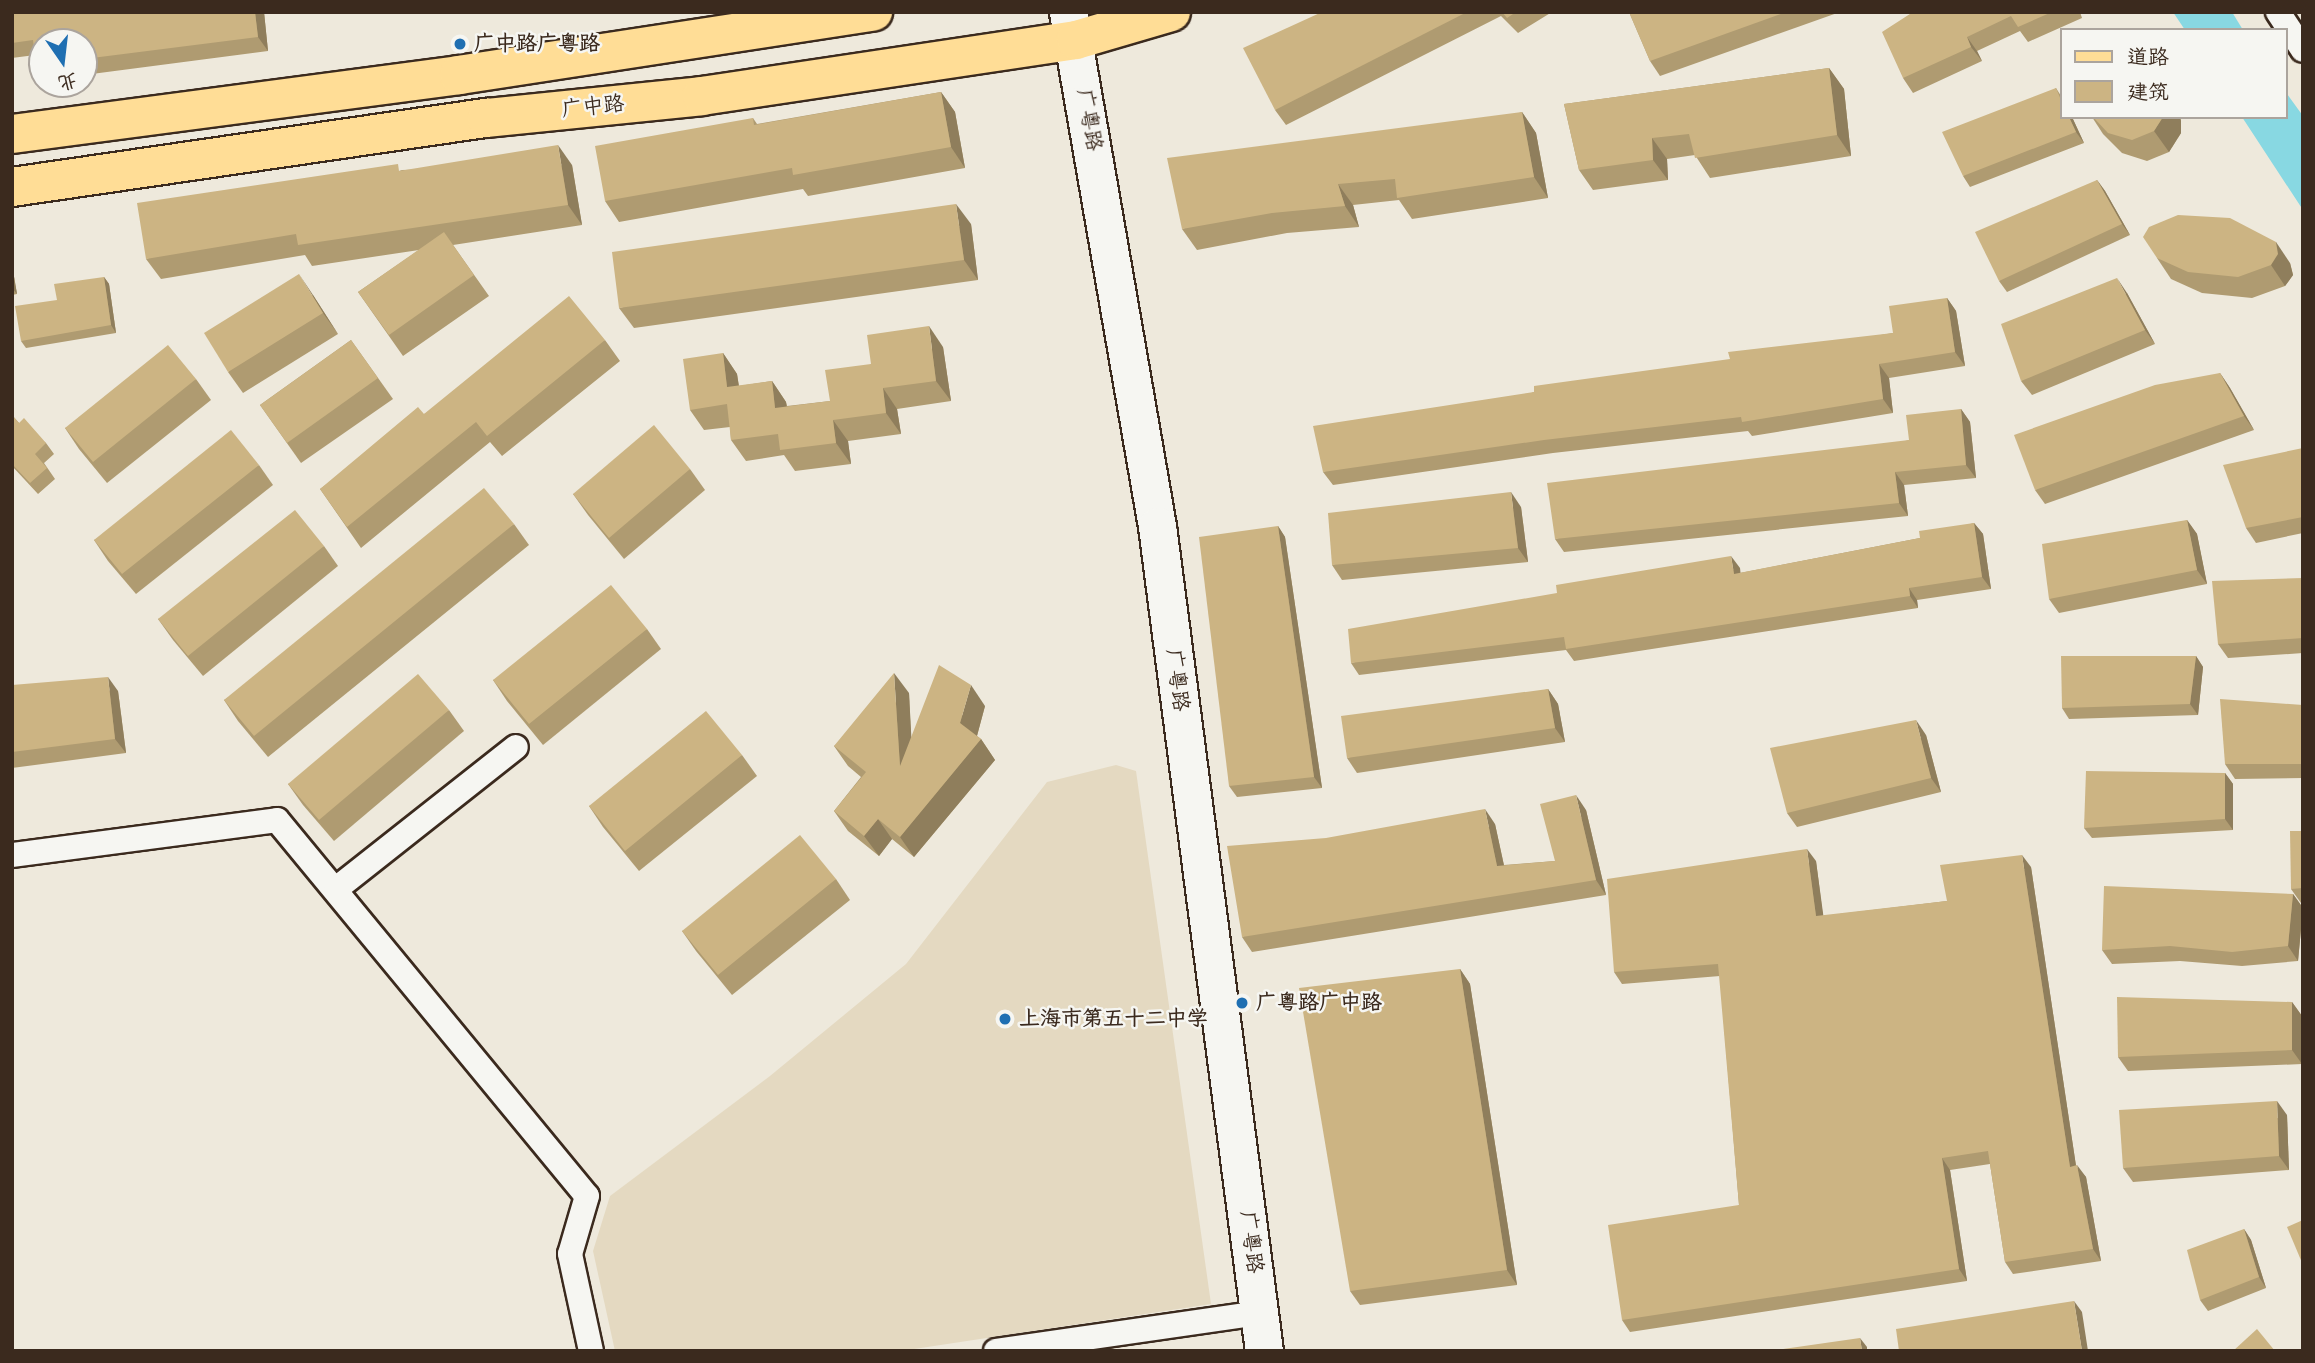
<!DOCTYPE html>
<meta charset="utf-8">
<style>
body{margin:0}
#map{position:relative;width:2315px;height:1363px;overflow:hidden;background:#eee9dc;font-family:Pangolin,"LXGW WenKai TC",sans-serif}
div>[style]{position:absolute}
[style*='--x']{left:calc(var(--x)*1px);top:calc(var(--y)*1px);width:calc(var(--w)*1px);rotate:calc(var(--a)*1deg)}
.built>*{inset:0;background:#e4d9c1}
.water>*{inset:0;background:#88d8e2}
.roads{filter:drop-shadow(2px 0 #3b2a1e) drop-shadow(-2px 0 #3b2a1e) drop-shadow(0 2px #3b2a1e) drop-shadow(0 -2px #3b2a1e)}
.minor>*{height:24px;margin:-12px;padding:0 12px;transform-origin:12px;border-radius:12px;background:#f6f6f2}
.secondary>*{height:37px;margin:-18.5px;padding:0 18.5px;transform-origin:18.5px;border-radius:18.5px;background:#f6f6f2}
.primary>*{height:38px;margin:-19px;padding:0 19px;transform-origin:19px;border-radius:19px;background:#ffdd96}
.wall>*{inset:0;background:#af9b71}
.shaded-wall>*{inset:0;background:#8f7e5c}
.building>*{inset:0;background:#ccb483}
.dots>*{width:19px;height:19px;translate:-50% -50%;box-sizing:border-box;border:4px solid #f6f6f2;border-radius:50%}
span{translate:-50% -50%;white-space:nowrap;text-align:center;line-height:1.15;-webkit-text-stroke:5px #f6f6f2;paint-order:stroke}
.poi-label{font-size:21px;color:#3b2a1e;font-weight:700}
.left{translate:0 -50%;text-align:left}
.street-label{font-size:21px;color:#3b2a1e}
.frame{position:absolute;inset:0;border:14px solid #3b2a1e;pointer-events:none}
.legend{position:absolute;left:2060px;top:28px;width:228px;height:91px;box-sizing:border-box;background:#f6f6f2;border:2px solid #aba49d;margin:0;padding:9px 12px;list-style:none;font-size:21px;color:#3b2a1e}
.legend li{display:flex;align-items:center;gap:14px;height:35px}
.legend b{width:35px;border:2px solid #aba49d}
.north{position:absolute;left:28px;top:28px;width:70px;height:70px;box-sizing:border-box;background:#f6f6f2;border:2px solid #aba49d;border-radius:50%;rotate:166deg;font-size:19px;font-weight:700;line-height:28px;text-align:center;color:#3b2a1e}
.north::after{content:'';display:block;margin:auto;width:24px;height:32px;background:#1f6fb2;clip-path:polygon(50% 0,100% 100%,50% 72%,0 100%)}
</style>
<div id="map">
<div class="built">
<i style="clip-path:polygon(1116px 765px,1136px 771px,1211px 1304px,901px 1351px,615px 1351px,593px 1251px,610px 1196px,770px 1076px,906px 964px,1047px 782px)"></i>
</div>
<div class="water">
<i style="clip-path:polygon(2173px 12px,2232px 12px,2243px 30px,2185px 30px)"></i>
<i style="clip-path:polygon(2285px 91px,2303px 116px,2303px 210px,2242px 117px,2285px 117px)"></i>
</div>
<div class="roads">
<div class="minor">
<i style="--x:2278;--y:12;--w:45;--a:56.7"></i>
<i style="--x:12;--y:855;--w:267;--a:-7.5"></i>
<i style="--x:277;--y:820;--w:487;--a:50.5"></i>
<i style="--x:587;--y:1196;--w:60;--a:106.3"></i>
<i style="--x:570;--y:1254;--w:99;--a:77.8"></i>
<i style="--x:336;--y:889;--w:229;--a:-38.3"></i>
<i style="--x:996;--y:1351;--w:267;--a:-8.2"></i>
</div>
<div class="secondary">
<i style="--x:1068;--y:12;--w:522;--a:80.18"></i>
<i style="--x:1157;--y:526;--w:832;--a:82.61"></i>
</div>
<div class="primary">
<i style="--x:12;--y:134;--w:451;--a:-7.5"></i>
<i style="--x:459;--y:75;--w:419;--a:-8.7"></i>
<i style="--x:12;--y:187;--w:480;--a:-8.3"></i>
<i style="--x:487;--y:118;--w:216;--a:-5.8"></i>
<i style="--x:702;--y:96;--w:378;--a:-8.5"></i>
<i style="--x:1076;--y:40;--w:99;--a:-16.4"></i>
</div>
</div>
<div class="wall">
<i style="clip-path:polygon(12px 12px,264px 12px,268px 51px,84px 75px,84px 42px,42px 42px,42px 73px,36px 65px,35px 55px,12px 58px)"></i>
<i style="clip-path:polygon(1322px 12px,1552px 12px,1518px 33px,1501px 16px,1286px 125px,1275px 110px)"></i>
<i style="clip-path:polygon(1629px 12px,1840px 12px,1660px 76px,1650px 61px)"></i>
<i style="clip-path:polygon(1913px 12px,2080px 12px,2082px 18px,2028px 42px,2020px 31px,1977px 51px,1982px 61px,1913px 93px,1903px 78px)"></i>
<i style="clip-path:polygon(1829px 68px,1844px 89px,1851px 156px,1710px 178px,1695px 155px,1667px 159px,1668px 180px,1593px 190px,1579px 170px,1564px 104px)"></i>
<i style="clip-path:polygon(2056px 88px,2061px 96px,2061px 117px,2072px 117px,2084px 143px,1970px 187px,1963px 176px)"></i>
<i style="clip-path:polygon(941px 92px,955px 112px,965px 168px,808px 196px,803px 189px,619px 222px,605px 201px,753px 118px,757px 124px)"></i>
<i style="clip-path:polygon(1522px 112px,1536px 133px,1548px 198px,1412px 219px,1399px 200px,1353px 205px,1359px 227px,1287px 233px,1197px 250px,1182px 229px)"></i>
<i style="clip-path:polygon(2092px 117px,2180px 117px,2181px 121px,2181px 133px,2169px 152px,2147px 161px,2122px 153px,2103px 134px)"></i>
<i style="clip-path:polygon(572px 165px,582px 225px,453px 245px,489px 296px,403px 356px,358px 292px,419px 250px,312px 266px,305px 255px,161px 279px,146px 259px,402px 170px)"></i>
<i style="clip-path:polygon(2097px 180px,2105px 191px,2130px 235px,2007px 292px,1999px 281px)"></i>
<i style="clip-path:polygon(971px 224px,978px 280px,634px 328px,619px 308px)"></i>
<i style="clip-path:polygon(2157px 258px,2290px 263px,2293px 275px,2285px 286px,2252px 298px,2202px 293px,2171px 279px)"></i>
<i style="clip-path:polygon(12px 265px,17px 294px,12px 295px)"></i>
<i style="clip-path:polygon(104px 277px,109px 284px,116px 333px,26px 348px,21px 341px)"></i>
<i style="clip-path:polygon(2127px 293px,2155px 344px,2032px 395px,2021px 381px)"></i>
<i style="clip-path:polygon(313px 295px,338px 334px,243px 393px,228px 372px)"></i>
<i style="clip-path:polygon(1947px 298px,1956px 311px,1965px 366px,1889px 378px,1893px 413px,1752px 436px,1748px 431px,1553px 453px,1333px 485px,1323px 472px,1534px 392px,1893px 333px)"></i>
<i style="clip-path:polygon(351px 340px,393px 399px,301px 463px,260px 405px)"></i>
<i style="clip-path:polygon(605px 340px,620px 361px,502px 456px,490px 442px,361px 548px,320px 489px,424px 414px)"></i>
<i style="clip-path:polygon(943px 347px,951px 401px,897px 409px,901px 434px,848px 441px,851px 464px,795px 471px,784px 455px,746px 461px,731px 440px,730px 427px,704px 430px,690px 410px,723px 353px,737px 374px,739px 386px,772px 381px,786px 402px,787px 406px,830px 401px,871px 364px)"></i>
<i style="clip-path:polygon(2220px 373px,2230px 388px,2254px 430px,2045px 504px,2035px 490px)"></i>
<i style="clip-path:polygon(196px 379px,211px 400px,107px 483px,79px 449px,65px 428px)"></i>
<i style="clip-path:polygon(1961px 409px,1970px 422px,1976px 478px,1904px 485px,1908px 516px,1564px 552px,1555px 539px,1909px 440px)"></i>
<i style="clip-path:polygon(12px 415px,19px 423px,46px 443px,54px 454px,44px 463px,55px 479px,38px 494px,12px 466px)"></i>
<i style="clip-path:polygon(2303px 448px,2303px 533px,2256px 543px,2246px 528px)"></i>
<i style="clip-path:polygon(259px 465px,273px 485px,136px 594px,108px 561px,94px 540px)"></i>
<i style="clip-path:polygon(690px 469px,705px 490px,624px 559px,588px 515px,573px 494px)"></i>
<i style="clip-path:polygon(1521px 507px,1528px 562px,1342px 580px,1332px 565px)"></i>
<i style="clip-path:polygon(2187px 520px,2197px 534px,2207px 584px,2059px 613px,2049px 599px)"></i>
<i style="clip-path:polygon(1974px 523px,1983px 534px,1991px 589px,1917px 600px,1918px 608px,1574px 661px,1566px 650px,1359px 675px,1351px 663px,1740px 568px,1740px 573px,1920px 538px)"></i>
<i style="clip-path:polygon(514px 524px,529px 545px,268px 757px,238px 721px,224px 700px)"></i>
<i style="clip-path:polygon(1278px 526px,1285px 537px,1322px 788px,1237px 797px,1229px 786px)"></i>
<i style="clip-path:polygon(324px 546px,338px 566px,203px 676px,173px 640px,158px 619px)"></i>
<i style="clip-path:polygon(2303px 578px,2303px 653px,2228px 658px,2218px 644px)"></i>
<i style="clip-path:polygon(647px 629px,661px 649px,543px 745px,507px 701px,493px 680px)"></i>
<i style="clip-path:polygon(2196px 656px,2203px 667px,2198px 715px,2069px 719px,2062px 708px)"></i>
<i style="clip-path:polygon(12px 685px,118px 691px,126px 753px,12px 768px)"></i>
<i style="clip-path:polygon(1548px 689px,1558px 704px,1565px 742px,1357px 773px,1347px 758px)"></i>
<i style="clip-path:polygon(909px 693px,911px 737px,985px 706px,977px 736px,981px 739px,995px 760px,914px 857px,892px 839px,879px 856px,848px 831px,834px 811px,861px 777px,848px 766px,834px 746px)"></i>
<i style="clip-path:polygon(2303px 705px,2303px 778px,2235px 779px,2225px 764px)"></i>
<i style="clip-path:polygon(449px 710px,464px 731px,334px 841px,303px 805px,288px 784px)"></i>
<i style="clip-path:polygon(1926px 735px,1941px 792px,1797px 827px,1787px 813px)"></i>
<i style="clip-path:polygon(742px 755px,757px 776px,639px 871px,603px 827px,589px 806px)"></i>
<i style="clip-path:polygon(2225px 773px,2233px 784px,2233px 830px,2092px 838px,2084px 828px)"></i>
<i style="clip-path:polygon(1586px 810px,1606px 895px,1252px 952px,1242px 937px,1495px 824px,1504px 865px,1555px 861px)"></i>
<i style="clip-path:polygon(2303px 831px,2303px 903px,2301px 903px,2291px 889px)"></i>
<i style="clip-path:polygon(1816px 861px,1823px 916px,1947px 901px,2031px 867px,2076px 1166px,2086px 1177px,2101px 1261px,2013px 1274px,2005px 1262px,1990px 1164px,1950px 1170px,1967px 1281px,1630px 1332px,1622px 1320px,1739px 1205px,1720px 976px,1622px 984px,1614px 972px)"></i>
<i style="clip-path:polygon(836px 879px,850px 900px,732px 995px,696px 951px,682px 931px)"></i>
<i style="clip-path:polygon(2293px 894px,2303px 908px,2298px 961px,2242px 966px,2180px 961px,2112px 964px,2102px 950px)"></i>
<i style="clip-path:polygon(1460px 969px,1470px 984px,1517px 1285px,1360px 1305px,1350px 1291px)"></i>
<i style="clip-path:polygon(2292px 1002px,2302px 1016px,2302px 1064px,2128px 1071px,2118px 1057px)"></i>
<i style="clip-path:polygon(2287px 1115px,2289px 1170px,2133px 1182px,2123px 1168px)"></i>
<i style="clip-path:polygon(2244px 1229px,2251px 1240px,2266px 1288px,2208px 1311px,2200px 1300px)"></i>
</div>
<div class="shaded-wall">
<i style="clip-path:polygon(255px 12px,264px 12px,268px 51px,258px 37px)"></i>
<i style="clip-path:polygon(1967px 37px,1977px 51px,1982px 61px,1971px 47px)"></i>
<i style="clip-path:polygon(1829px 68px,1844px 89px,1851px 156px,1837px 135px)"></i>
<i style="clip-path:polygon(941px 92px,955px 112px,965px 168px,951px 147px)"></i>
<i style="clip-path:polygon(1522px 112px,1536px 133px,1548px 198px,1534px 177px)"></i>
<i style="clip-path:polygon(2069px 117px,2072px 117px,2084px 143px,2076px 132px)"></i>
<i style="clip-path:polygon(2163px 117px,2180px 117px,2181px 121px,2181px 133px,2169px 152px,2154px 131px)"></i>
<i style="clip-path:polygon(1652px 138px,1667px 159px,1668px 180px,1653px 160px)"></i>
<i style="clip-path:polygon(558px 145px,572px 165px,582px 225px,568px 205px)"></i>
<i style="clip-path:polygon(2097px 180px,2105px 191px,2130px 235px,2122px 224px)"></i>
<i style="clip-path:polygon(1338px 184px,1353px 205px,1359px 227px,1345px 206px)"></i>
<i style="clip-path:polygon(956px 204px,971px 224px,978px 280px,964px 260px)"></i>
<i style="clip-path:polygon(2276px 242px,2290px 263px,2293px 275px,2285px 286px,2271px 265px)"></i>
<i style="clip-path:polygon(12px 265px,17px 294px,12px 288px)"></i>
<i style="clip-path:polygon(299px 274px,313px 295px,338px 334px,323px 313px)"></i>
<i style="clip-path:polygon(104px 277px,109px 284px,116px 333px,111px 325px)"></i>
<i style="clip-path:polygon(2117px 278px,2127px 293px,2155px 344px,2145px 330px)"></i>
<i style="clip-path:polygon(1947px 298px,1956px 311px,1965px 366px,1955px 352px)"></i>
<i style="clip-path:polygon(929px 326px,943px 347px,951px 401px,936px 381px)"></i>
<i style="clip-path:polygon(723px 353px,737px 374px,742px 408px,727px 387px)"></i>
<i style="clip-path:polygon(1879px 364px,1889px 378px,1893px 413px,1883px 399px)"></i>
<i style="clip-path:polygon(2220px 373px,2230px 388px,2254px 430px,2244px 416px)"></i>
<i style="clip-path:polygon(772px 381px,786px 402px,790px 429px,775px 408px)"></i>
<i style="clip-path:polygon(883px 388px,897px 409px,901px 434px,886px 413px)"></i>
<i style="clip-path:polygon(1961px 409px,1970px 422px,1976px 478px,1966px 465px)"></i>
<i style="clip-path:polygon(833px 420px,848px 441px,851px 464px,836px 443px)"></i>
<i style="clip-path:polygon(1895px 472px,1904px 485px,1908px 516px,1899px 503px)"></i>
<i style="clip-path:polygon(1511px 492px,1521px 507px,1528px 562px,1518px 548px)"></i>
<i style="clip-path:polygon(2187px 520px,2197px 534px,2207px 584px,2197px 570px)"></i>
<i style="clip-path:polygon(1974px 523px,1983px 534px,1991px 589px,1982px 577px)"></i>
<i style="clip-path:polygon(1278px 526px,1285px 537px,1322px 788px,1314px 777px)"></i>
<i style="clip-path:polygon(1731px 556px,1740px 568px,1742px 586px,1734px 574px)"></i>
<i style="clip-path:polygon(1909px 588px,1917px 600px,1918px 608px,1910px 596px)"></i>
<i style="clip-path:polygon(2196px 656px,2203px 667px,2198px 715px,2190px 704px)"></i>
<i style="clip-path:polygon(894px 673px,909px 693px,914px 787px,900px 766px)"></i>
<i style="clip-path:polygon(108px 677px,118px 691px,126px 753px,115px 739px)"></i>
<i style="clip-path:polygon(971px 685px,985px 706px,975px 743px,960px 723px)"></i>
<i style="clip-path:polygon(1548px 689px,1558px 704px,1565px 742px,1555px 728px)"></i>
<i style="clip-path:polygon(1916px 720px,1926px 735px,1941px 792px,1931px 778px)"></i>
<i style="clip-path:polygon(981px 739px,995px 760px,914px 857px,900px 837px)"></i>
<i style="clip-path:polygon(2225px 773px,2233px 784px,2233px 830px,2225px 819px)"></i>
<i style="clip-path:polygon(1576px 795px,1586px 810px,1606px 895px,1596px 880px)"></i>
<i style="clip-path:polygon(1485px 809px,1495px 824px,1507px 880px,1497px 866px)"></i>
<i style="clip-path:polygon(878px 819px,892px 839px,879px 856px,864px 836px)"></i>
<i style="clip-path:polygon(1807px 849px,1816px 861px,1825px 928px,1816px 916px)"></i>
<i style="clip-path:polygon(2022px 855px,2031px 867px,2078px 1179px,2070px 1167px)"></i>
<i style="clip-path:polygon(2293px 894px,2303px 908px,2298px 961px,2288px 946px)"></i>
<i style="clip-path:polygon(1460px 969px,1470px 984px,1517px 1285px,1507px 1270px)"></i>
<i style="clip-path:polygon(2292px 1002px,2302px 1016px,2302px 1064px,2292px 1050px)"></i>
<i style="clip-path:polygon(2277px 1101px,2287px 1115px,2289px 1170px,2279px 1156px)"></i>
<i style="clip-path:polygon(1942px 1158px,1950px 1170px,1967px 1281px,1959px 1269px)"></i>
<i style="clip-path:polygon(2077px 1165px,2086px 1177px,2101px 1261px,2093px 1249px)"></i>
<i style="clip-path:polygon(2244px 1229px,2251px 1240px,2266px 1288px,2259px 1277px)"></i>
<i style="clip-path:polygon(2074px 1301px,2082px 1312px,2088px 1351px,2082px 1351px)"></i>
<i style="clip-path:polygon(1860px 1338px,1867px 1347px,1867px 1351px,1862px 1351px)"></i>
</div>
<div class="building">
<i style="clip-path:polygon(12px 12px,255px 12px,258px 37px,84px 59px,84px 42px,42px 42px,42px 64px,36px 65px,33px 40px,12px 43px)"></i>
<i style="clip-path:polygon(1322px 12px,1467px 12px,1275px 110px,1243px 48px)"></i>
<i style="clip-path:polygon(1502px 12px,1516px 12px,1507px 18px)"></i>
<i style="clip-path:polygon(1629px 12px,1786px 12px,1650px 61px)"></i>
<i style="clip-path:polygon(1913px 12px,2052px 12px,2018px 27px,2011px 16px,1967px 37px,1971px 47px,1903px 78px,1882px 32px)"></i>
<i style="clip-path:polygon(1829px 68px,1837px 135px,1695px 158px,1689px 134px,1652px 138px,1653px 160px,1579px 170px,1564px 104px)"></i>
<i style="clip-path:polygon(2056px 88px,2061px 100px,2061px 117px,2069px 117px,2076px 132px,1963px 176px,1942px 132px)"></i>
<i style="clip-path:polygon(941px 92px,951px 147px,793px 175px,792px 168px,605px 201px,595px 146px,753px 118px,754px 125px)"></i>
<i style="clip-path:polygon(1522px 112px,1534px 177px,1397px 198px,1395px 179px,1338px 184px,1345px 206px,1272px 213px,1182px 229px,1167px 158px)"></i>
<i style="clip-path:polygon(2093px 117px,2163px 117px,2154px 131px,2132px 140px,2108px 133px)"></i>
<i style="clip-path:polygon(558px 145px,568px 205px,298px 245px,296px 234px,146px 259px,137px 203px,398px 164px,399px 171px)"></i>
<i style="clip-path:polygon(2097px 180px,2122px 224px,1999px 281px,1975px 232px)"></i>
<i style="clip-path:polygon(956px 204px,964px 260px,619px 308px,612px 252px)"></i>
<i style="clip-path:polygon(2178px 215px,2230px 218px,2276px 242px,2278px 254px,2271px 265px,2238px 277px,2188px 272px,2157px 258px,2143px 237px,2149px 227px)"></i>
<i style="clip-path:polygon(444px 232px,474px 275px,389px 335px,358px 292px)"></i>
<i style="clip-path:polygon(299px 274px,323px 313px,228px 372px,204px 333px)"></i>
<i style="clip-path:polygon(104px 277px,111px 325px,21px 341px,15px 306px,57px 300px,54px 284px)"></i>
<i style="clip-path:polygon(2117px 278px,2145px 330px,2021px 381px,2001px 324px)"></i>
<i style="clip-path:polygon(569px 296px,605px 340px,487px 436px,476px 422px,347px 527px,320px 489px,418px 407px,424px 414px)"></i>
<i style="clip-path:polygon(1947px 298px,1955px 352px,1879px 364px,1883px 399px,1742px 422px,1741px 417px,1544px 440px,1323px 472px,1313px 426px,1534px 392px,1534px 386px,1730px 359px,1728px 352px,1893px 333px,1889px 306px)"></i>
<i style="clip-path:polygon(929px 326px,936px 381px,883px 388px,886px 413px,833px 420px,836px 443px,780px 450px,778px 434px,731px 440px,727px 404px,690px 410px,683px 359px,723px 353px,727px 387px,772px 381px,775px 408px,830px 401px,825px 370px,871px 364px,867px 335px)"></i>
<i style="clip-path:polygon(351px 340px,378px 378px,287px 443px,260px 405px)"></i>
<i style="clip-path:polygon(168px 345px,196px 379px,93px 462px,65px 428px)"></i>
<i style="clip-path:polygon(2220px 373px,2244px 416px,2035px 490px,2014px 435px,2155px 385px)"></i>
<i style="clip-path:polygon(1961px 409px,1966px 465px,1895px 472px,1899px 503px,1555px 539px,1547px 483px,1909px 440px,1906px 415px)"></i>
<i style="clip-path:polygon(12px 415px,19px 423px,24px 418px,46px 443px,35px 454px,47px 468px,30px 483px,12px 464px)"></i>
<i style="clip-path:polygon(654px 425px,690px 469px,609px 538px,573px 494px)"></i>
<i style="clip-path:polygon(231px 430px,259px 465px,122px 574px,94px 540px)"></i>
<i style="clip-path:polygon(2303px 448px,2303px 517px,2246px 528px,2223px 465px)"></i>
<i style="clip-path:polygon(484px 488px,514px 524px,254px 736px,224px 700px)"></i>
<i style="clip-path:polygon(1511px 492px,1518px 548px,1332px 565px,1328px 513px)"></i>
<i style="clip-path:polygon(295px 510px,324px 546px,188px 656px,158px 619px)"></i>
<i style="clip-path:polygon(2187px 520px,2197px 570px,2049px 599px,2042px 544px)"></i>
<i style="clip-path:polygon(1974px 523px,1982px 577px,1909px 588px,1910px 596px,1566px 649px,1564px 637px,1351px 663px,1348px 629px,1557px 593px,1556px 585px,1731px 556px,1734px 574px,1920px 538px,1919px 531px)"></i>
<i style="clip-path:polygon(1278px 526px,1314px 777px,1229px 786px,1199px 537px)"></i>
<i style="clip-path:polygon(2303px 578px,2303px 638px,2218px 644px,2212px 581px)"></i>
<i style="clip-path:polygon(611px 585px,647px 629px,529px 724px,493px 680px)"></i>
<i style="clip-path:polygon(2061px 656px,2196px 656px,2190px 704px,2062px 708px)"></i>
<i style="clip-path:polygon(939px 665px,971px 685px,960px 723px,981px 739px,900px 837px,878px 819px,864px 836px,834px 811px,866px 772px,834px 746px,894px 673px,900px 766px)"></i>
<i style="clip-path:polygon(418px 674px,449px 710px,319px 820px,288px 784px)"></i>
<i style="clip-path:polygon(108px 677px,115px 739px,12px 752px,12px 685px)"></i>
<i style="clip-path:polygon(1548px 689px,1555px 728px,1347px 758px,1341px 716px)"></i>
<i style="clip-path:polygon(2220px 699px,2303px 705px,2303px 764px,2225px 764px)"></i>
<i style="clip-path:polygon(706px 711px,742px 755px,625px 851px,589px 806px)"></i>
<i style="clip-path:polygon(1916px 720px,1931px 778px,1787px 813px,1770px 748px)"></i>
<i style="clip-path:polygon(2086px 771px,2225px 773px,2225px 819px,2084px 828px)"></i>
<i style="clip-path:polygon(1576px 795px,1596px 880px,1242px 937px,1227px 846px,1326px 838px,1485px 809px,1497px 866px,1555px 861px,1540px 804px)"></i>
<i style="clip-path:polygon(2290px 831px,2303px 831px,2303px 888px,2291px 889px)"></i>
<i style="clip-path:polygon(800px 835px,836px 879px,718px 975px,682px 931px)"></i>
<i style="clip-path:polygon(1807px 849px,1816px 916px,1947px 901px,1940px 865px,2022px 855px,2070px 1167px,2077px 1165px,2093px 1249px,2005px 1262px,1988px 1151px,1942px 1158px,1959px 1269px,1622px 1320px,1608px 1225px,1739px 1205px,1718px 964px,1614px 972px,1607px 879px)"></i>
<i style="clip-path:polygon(2104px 886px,2293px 894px,2288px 946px,2232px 952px,2170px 946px,2102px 950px)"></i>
<i style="clip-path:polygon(1460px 969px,1507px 1270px,1350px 1291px,1299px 988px)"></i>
<i style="clip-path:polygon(2117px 997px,2292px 1002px,2292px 1050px,2118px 1057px)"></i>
<i style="clip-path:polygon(2277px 1101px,2279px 1156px,2123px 1168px,2119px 1110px)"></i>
<i style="clip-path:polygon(2303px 1220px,2303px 1265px,2287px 1227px)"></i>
<i style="clip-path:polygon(2244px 1229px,2259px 1277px,2200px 1300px,2187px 1250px)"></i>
<i style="clip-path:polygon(2074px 1301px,2082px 1351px,1899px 1351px,1896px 1329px)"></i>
<i style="clip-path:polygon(2257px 1329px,2275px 1351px,2233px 1351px)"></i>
<i style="clip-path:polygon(1860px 1338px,1862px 1351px,1769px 1351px)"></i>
</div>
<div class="dots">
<i style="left:460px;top:44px;background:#1f6fb2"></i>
<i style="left:1242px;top:1003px;background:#1f6fb2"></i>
<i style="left:1005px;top:1019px;background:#1f6fb2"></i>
</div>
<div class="poi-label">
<span class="left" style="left:474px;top:44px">广中路广粤路</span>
<span class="left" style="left:1256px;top:1003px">广粤路广中路</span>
<span class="left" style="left:1019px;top:1019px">上海市第五十二中学</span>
</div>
<div class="street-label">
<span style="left:593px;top:107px;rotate:-6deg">广中路</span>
<span style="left:1089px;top:120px;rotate:80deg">广粤路</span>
<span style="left:1177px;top:680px;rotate:83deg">广粤路</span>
<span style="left:1251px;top:1242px;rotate:83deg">广粤路</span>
</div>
<div class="frame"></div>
<ul class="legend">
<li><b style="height:9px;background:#ffdd96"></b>道路</li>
<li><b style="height:19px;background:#ccb483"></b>建筑</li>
</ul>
<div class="north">北</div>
</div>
